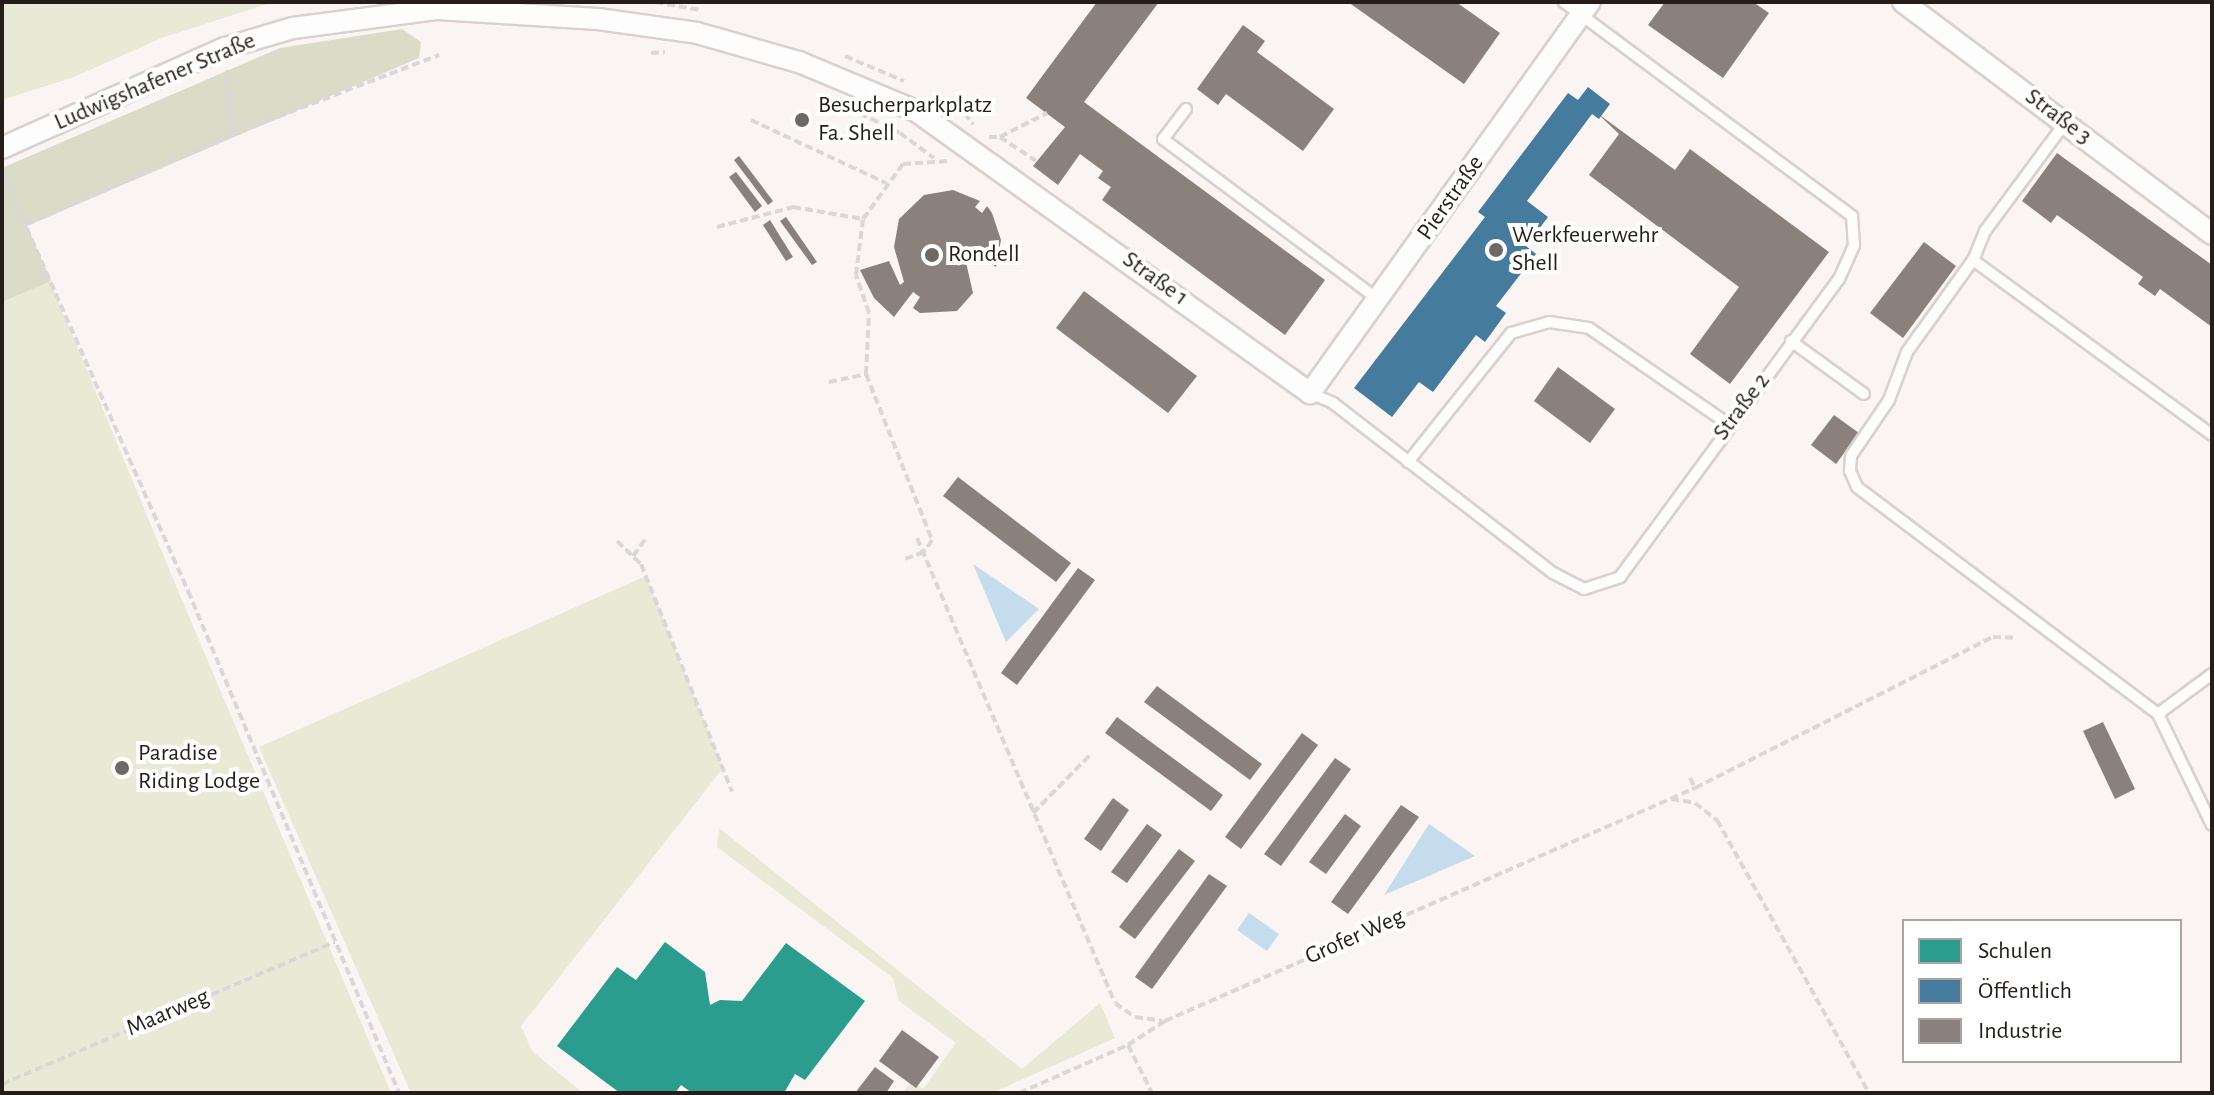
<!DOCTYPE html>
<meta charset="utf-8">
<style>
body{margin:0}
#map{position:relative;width:2214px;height:1095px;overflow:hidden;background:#faf4f2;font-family:"Alegreya Sans",sans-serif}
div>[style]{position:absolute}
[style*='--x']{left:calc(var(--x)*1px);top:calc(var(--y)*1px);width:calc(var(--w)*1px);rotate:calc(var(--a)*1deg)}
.green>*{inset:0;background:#e8ead6}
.forest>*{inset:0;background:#dbdcc7}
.water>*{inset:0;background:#c4dcec}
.schools>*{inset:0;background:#2a9d8f}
.public>*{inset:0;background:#457b9d}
.industry>*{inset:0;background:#8a817c}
.path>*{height:4px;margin-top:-2px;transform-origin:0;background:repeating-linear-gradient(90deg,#d9d7d7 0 8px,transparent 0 12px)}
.roads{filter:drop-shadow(2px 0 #d8d1ce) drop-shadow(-2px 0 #d8d1ce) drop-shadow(0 2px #d8d1ce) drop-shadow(0 -2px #d8d1ce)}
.lane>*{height:10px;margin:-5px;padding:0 5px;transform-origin:5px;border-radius:5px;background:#fefdfd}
.street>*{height:20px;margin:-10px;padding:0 10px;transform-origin:10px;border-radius:10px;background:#fefdfd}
.dots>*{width:22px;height:22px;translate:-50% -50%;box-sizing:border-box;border:4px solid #fff;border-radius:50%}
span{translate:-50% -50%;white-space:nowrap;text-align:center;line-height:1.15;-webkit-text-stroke:8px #fff;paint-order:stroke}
.street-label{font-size:24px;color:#251d19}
.poi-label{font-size:24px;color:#251d19}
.left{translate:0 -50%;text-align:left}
.frame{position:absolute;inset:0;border:4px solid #251d19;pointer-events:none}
.legend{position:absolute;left:1902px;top:919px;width:280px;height:144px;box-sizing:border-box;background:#fff;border:2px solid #a8a5a3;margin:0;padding:10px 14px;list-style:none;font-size:24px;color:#251d19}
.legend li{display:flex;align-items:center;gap:16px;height:40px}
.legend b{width:40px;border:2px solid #a8a5a3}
</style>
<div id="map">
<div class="green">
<i style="clip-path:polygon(2px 2px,274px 2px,164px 37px,74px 77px,2px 100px)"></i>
<i style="clip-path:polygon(50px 281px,179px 593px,391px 1093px,2px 1093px,2px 302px)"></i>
<i style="clip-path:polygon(646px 576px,723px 768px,521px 1026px,532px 1051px,583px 1093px,411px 1093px,259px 747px)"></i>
<i style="clip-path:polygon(719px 828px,1022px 1069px,1100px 1003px,1115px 1038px,992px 1093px,902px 1093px,912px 1081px,923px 1089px,956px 1043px,899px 1001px,893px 978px,717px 847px)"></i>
</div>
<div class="forest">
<i style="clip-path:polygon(402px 29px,421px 42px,419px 58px,27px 226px,51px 281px,2px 302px,2px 168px,280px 48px)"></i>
</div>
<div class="water">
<i style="clip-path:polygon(973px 564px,1039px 609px,1006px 642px)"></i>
<i style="clip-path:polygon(1429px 824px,1475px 856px,1384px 895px)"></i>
<i style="clip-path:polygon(1249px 913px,1279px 934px,1267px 951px,1237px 930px)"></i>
</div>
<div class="schools">
<i style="clip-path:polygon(665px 942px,705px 972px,710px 1005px,720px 1000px,742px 1001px,786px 943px,865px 1001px,805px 1080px,795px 1074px,784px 1093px,692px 1093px,681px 1085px,675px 1093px,620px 1093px,557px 1046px,617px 967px,636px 980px)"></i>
</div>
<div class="public">
<i style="clip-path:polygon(1588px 87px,1610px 104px,1599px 119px,1592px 114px,1527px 201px,1548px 217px,1526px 246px,1536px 254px,1496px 306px,1506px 313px,1485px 342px,1476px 335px,1433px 392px,1419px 382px,1392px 417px,1354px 388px,1485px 217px,1478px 212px,1568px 93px,1578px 100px)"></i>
</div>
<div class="industry">
<i style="clip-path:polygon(1097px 2px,1159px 2px,1084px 102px,1325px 280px,1285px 335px,1102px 200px,1111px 187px,1098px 178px,1103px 171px,1080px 154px,1058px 185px,1033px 166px,1065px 127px,1026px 98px)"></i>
<i style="clip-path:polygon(1348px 2px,1456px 2px,1500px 33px,1464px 84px)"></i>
<i style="clip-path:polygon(1665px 2px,1753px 2px,1769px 13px,1723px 78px,1648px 25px)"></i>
<i style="clip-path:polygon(1243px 25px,1265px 41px,1257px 52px,1334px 109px,1303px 151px,1226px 94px,1218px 105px,1197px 89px)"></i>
<i style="clip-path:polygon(1597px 113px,1675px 170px,1690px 149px,1829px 252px,1730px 384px,1690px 354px,1739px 287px,1589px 175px,1619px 134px)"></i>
<i style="clip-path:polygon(2057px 153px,2212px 265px,2212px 327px,2160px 289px,2155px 296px,2138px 284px,2143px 277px,2057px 215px,2051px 223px,2022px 201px)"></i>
<i style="clip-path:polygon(739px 156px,773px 201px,768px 205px,734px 160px)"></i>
<i style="clip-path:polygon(736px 172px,762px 206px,755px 212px,729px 177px)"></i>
<i style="clip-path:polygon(953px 190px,980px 201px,975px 207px,982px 213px,987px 206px,992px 213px,1001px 240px,996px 267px,975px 251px,965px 258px,973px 293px,957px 311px,920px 313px,913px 308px,920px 297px,913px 292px,894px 317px,874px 298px,860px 270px,889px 261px,900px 285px,904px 282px,894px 247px,899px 219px,924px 195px)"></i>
<i style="clip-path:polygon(786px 217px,817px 262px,812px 265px,780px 221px)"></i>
<i style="clip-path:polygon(770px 220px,793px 257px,786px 261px,763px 225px)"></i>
<i style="clip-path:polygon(1924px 242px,1956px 266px,1903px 338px,1870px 313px)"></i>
<i style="clip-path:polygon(1084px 291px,1197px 376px,1168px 413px,1056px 328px)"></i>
<i style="clip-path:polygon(1558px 367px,1615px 409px,1590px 443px,1534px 401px)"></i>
<i style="clip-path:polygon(1834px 415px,1859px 433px,1836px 464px,1811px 445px)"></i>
<i style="clip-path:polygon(958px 477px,1071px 563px,1056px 582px,943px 496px)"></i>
<i style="clip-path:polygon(1078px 568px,1095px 580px,1017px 685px,1001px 673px)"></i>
<i style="clip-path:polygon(1157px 686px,1262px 764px,1250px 780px,1144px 702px)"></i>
<i style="clip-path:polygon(1117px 717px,1223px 795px,1211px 811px,1105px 733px)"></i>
<i style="clip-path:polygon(2103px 722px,2135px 789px,2115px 799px,2083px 731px)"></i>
<i style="clip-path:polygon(1302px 733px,1318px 745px,1241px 849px,1225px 837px)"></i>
<i style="clip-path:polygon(1335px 758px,1351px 769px,1281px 866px,1264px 854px)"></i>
<i style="clip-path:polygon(1113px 798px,1129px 810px,1101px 851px,1084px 839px)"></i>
<i style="clip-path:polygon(1401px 805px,1419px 817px,1348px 914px,1331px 902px)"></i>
<i style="clip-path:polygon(1345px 814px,1361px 826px,1326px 874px,1309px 862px)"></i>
<i style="clip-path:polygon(1147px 824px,1162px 835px,1127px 883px,1111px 872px)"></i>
<i style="clip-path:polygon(1179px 849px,1195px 861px,1135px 939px,1119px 927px)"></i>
<i style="clip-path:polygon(1209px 874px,1227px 886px,1152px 989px,1135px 977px)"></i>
<i style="clip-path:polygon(902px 1030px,939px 1057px,916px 1088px,879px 1061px)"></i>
<i style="clip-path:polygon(875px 1067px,894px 1081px,886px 1093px,855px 1093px)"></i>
</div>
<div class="path">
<i style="--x:655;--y:2;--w:46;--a:10.1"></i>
<i style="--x:651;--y:53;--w:14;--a:-4"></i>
<i style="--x:845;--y:56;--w:64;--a:23"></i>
<i style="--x:940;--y:100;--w:28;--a:27"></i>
<i style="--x:965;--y:113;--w:14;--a:56"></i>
<i style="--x:849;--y:108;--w:57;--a:26.1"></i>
<i style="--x:900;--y:133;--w:42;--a:36.3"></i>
<i style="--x:751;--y:120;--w:149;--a:25"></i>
<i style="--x:233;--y:134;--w:221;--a:-21"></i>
<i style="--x:989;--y:137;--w:11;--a:0"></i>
<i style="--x:1000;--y:137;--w:43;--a:33.7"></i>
<i style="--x:1000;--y:137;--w:53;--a:-27.1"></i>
<i style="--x:2;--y:173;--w:458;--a:66"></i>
<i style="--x:188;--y:591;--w:545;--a:67.2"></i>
<i style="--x:27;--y:224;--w:225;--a:-23.6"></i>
<i style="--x:233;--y:134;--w:64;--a:-95.4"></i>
<i style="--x:717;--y:227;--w:79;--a:-14.7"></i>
<i style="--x:793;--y:207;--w:71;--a:9.7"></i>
<i style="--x:863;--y:219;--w:68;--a:-54"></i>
<i style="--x:903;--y:164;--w:46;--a:-3.7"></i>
<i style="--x:866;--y:374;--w:179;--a:68.3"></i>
<i style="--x:932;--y:540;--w:14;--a:124"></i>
<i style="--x:924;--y:552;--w:20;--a:160"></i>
<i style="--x:829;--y:382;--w:38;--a:-12"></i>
<i style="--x:866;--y:374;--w:61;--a:-87.2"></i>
<i style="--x:869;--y:313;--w:40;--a:-108.9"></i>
<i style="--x:856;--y:275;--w:56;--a:-82.9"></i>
<i style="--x:917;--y:538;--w:505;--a:66.94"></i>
<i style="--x:1115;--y:1003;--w:24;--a:35"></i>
<i style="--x:1135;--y:1017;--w:27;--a:8"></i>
<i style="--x:617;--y:541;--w:33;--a:44"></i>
<i style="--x:641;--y:564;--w:245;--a:68.2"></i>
<i style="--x:633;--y:556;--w:24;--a:-54"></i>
<i style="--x:1690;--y:778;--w:11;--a:63"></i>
<i style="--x:1671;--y:799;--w:24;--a:9"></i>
<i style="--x:1695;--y:803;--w:28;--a:38"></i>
<i style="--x:1717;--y:820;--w:312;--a:60.9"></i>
<i style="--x:1033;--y:813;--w:83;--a:-45.5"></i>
<i style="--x:1128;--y:1045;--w:54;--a:63.4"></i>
<i style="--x:2;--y:1084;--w:362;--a:-23.1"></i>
<i style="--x:1019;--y:1093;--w:119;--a:-23.8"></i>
<i style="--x:1128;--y:1045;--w:44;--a:-33"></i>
<i style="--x:1165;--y:1021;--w:579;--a:-23.73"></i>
<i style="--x:1695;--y:788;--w:334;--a:-26.9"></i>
<i style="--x:1993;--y:637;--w:24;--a:2"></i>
</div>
<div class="roads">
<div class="lane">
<i style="--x:1186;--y:109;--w:38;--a:127"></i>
<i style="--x:1163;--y:139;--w:268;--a:36.7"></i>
<i style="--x:2065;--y:123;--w:134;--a:126.5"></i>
<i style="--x:1985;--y:231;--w:31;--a:112"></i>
<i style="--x:1973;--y:260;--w:296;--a:36.2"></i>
<i style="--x:1973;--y:260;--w:113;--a:125.7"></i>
<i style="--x:1907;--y:352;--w:51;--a:110.6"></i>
<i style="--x:1889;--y:400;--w:68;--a:124.2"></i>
<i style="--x:1851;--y:456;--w:15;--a:94"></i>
<i style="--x:1850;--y:471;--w:17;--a:66"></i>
<i style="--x:1857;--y:487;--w:377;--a:37"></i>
<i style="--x:1791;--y:341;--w:90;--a:36"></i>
<i style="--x:1310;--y:393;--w:25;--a:23"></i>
<i style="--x:1333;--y:403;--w:278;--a:37.7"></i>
<i style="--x:1553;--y:573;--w:35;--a:27"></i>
<i style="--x:1584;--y:589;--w:38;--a:-18"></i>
<i style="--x:1620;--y:577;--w:370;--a:-53.7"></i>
<i style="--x:1839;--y:279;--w:37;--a:-66"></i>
<i style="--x:1854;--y:245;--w:29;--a:-94"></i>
<i style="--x:1852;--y:216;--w:359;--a:-143.4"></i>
<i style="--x:1408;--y:462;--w:165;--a:-51.4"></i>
<i style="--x:1511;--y:333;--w:40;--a:-16"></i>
<i style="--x:1549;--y:322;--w:40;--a:8.5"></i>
<i style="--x:1589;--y:328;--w:169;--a:34.6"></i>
<i style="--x:2212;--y:674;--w:67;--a:143.5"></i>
<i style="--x:2158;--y:714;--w:123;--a:64.1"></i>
</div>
<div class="street">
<i style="--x:1903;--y:2;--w:386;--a:36.9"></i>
<i style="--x:2;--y:148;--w:244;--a:-24.2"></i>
<i style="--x:225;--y:48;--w:71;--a:-16.4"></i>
<i style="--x:293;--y:28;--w:146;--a:-7.5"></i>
<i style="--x:438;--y:9;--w:160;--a:3.6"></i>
<i style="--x:598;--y:19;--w:100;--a:8"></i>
<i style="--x:697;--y:33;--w:106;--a:15.9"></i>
<i style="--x:799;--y:62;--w:127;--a:22.7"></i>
<i style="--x:916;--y:111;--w:485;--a:35.6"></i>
<i style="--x:1310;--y:393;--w:481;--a:-54.4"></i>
</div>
</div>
<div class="dots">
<i style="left:802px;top:120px;background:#706865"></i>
<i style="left:1496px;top:250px;background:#706865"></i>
<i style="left:932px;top:255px;background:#706865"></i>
<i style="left:122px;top:768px;background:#706865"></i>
</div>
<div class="street-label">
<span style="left:155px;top:82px;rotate:-23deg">Ludwigshafener Straße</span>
<span style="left:2058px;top:117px;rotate:37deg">Straße 3</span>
<span style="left:1451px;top:198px;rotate:-55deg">Pierstraße</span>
<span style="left:1155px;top:279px;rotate:36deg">Straße 1</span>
<span style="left:1742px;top:407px;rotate:-53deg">Straße 2</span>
<span style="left:1355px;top:937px;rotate:-24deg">Grofer Weg</span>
<span style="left:168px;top:1013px;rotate:-23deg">Maarweg</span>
</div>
<div class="poi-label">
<span class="left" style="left:818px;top:120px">Besucherparkplatz<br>Fa. Shell</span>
<span class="left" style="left:1512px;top:250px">Werkfeuerwehr<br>Shell</span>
<span class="left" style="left:948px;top:255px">Rondell</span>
<span class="left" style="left:138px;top:768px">Paradise<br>Riding Lodge</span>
</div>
<div class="frame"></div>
<ul class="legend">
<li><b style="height:22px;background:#2a9d8f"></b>Schulen</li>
<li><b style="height:22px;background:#457b9d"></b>Öffentlich</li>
<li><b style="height:22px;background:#8a817c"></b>Industrie</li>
</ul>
</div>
